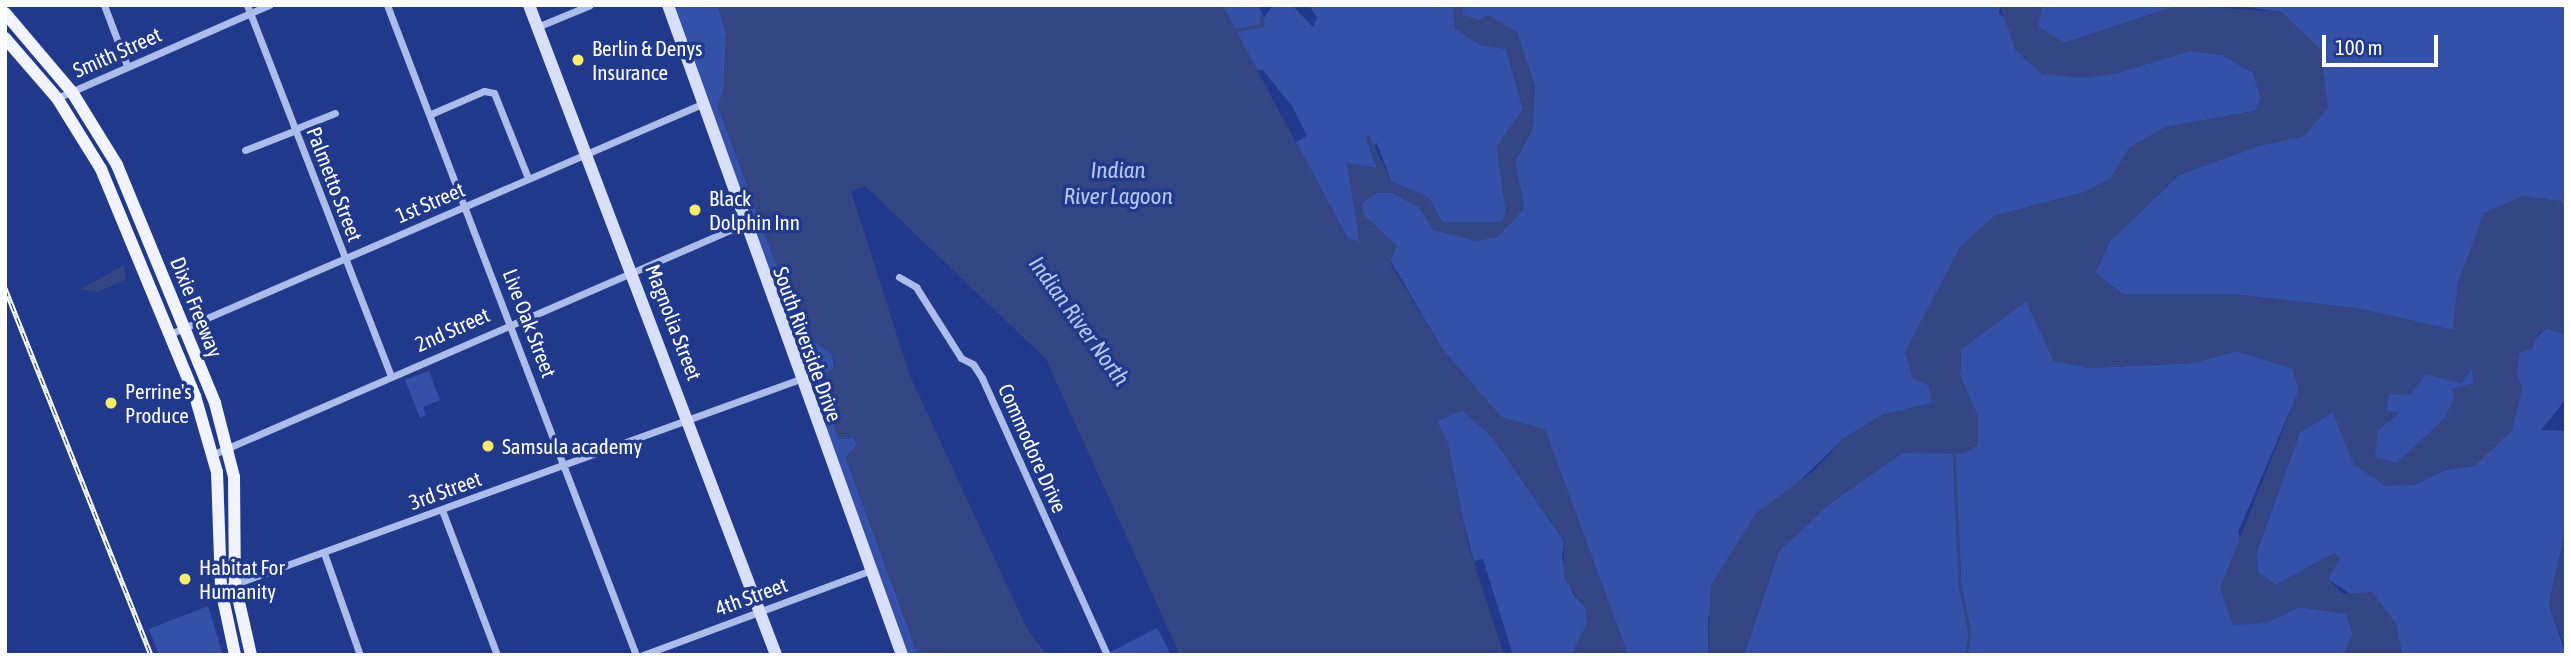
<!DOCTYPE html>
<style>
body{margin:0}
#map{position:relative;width:2571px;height:660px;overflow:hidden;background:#20398a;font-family:"Asap Condensed",sans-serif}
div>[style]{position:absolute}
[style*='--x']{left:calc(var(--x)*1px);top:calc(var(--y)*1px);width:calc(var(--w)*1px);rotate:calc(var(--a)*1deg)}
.green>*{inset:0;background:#3451a7}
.water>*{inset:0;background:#334582}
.stream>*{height:2.5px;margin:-1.25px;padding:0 1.25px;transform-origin:1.25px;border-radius:1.25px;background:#334582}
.street>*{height:7px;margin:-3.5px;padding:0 3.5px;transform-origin:3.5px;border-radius:3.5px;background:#acbceb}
.secondary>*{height:12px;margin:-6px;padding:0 6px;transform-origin:6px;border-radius:6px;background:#d8dff8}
.primary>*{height:12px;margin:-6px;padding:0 6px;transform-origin:6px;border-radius:6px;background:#f1f3fe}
.rail>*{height:5px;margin-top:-2.5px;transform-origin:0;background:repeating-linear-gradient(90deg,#20398a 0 8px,#fff 0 16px);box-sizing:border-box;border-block:2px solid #fff}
.dots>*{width:19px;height:19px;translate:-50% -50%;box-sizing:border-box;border:4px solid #20398a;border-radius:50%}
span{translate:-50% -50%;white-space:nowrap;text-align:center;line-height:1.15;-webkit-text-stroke:7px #20398a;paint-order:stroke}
.poi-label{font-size:21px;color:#fff}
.left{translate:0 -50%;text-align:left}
.street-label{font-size:21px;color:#fff}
.water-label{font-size:23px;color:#b8c7f2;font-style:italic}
.frame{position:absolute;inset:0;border:7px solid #fff;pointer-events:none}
.scale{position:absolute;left:2322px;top:35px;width:116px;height:32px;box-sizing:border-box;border:4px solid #fff;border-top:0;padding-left:9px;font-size:21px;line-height:24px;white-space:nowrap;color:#fff;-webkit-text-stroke:5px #20398a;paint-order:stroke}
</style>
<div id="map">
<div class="green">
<i style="clip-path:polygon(675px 5px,718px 6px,726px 33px,724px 88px,718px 106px,801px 332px,832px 354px,834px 368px,818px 378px,839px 439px,854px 438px,857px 445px,846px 458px,918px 655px,906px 655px)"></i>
<i style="clip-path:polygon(1222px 5px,1258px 5px,1264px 18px,1273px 5px,1292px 5px,1313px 27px,1317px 18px,1309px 5px,1455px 5px,1480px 45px,1506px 49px,1523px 109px,1497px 147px,1506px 212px,1501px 223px,1442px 222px,1429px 198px,1391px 181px,1377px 143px,1370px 150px,1377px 168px,1347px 163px,1360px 242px,1348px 239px,1296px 142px,1307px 136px,1292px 106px,1263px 70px,1257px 70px)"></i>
<i style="clip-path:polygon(1463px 5px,2000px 5px,1999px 14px,2114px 74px,2189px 51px,2222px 55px,2253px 73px,2261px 98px,2255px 111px,2166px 127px,2129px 148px,2111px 178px,2085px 192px,1994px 216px,1929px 386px,1932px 403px,1882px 415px,1843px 439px,1789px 491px,1708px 618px,1708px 655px,1628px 655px,1545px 430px,1501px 417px,1443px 350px,1363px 214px,1363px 202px,1376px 193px,1392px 193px,1419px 207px,1434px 230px,1497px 237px,1524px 208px,1515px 161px,1532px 130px,1535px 87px,1516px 32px,1462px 15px)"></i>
<i style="clip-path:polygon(2042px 5px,2180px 5px,2064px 43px,2038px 27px)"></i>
<i style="clip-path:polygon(2231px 5px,2566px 5px,2566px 210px,2561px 201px,2458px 282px,2453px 330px,2355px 308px,2232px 294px,2122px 294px,2095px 273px,2110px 241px,2179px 175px,2258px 146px,2304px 136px,2282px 12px)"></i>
<i style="clip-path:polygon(2026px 301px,2054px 361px,2089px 368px,2193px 363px,2236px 351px,2292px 368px,2299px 390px,2238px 532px,2265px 623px,2299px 607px,2346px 614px,2353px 634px,2343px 655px,1744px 655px,1779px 551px,1828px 505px,1902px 453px,1931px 452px,1978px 417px,1960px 376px,1961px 349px)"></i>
<i style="clip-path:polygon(2547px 328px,2566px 334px,2566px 399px,2541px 430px,2566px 431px,2566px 528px,2549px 604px,2566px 655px,2402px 655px,2396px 624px,2328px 579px,2340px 558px,2334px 553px,2276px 585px,2258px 572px,2256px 554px,2300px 432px,2333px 412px,2354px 464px,2414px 485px,2445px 470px,2474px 466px,2522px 389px,2517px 374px,2519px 353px)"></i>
<i style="clip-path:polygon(2472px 368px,2474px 383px,2460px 389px,2444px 419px,2409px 452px,2396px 463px,2374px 458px,2377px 431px,2399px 413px,2386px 411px,2389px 394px,2426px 374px,2461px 383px)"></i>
<i style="clip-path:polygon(429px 371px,440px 400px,423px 407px,426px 415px,420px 418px,405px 380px)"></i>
<i style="clip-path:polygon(1462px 410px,1492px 437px,1564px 541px,1562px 558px,1573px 594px,1586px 608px,1587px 624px,1571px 655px,1513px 655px,1483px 559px,1474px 561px,1437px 421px)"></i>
<i style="clip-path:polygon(208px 606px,223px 655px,159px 655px,149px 629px)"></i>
<i style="clip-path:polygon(1157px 628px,1171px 655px,1112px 655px,1110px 652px)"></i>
</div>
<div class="water">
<i style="clip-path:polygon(718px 5px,1222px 5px,1348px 239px,1360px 242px,1347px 163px,1377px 168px,1366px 138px,1369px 135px,1391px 181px,1429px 198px,1442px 222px,1501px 222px,1506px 212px,1497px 146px,1523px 109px,1506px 49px,1480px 45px,1455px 29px,1453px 8px,1463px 5px,1463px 15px,1480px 20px,1488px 15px,1517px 32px,1535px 87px,1532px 130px,1515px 161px,1524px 208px,1514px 220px,1497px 237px,1476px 241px,1434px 230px,1419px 207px,1392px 193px,1376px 193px,1363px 202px,1363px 214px,1397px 246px,1390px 263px,1443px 350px,1501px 417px,1545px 430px,1628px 655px,1571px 655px,1587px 624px,1586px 608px,1564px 579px,1564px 540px,1492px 437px,1462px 410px,1437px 421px,1448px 443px,1468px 544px,1504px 655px,1180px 655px,1046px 359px,865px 186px,851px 191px,910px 376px,1027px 629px,1047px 655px,918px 655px,846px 457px,857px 445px,855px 438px,839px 439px,817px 378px,836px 366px,832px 354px,801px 332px,718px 105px,724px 88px,726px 33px)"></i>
<i style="clip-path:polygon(evenodd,2000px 5px,2042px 5px,2038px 27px,2064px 43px,2180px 5px,2282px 12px,2321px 50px,2328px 108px,2304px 136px,2258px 146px,2179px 175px,2110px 241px,2095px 272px,2122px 294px,2232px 294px,2355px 308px,2453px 330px,2458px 282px,2484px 213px,2523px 196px,2561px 201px,2566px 210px,2566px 334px,2547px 329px,2538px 333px,2532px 349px,2519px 353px,2517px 374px,2522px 389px,2512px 431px,2474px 466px,2445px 470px,2414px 485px,2385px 486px,2354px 464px,2332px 412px,2300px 432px,2256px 553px,2258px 572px,2276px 585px,2334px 553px,2340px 558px,2328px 579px,2343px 594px,2372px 592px,2396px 624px,2402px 655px,2343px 655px,2353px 634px,2346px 614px,2299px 607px,2265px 623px,2233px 625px,2220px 588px,2299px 390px,2292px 368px,2236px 351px,2193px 363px,2089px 368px,2054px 361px,2026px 301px,1961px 349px,1960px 376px,1978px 417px,1978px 445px,1964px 454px,1902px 453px,1828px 505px,1779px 551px,1744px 655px,1708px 655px,1711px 585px,1756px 513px,1815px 470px,1843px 439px,1882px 415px,1932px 403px,1929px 386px,1913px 378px,1905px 352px,1960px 247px,1994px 216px,2085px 192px,2111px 178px,2129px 148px,2166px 127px,2255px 111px,2261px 99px,2253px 73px,2222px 55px,2189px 51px,2114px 74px,2081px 78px,2042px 74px,2015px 50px,2000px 5px,2472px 368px,2474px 383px,2451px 389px,2455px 397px,2444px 419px,2409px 452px,2396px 463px,2375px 457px,2378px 431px,2399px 412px,2386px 411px,2389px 394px,2410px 395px,2426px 374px,2461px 383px,2472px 368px)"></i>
<i style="clip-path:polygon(124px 265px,126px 279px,98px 292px,81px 289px)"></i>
<i style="clip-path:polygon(2566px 528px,2566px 650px,2549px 604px)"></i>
</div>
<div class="stream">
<i style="--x:1235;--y:30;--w:27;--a:-10"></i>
<i style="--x:1262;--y:25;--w:8;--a:-97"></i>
<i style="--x:1954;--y:453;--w:132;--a:87.4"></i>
<i style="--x:1960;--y:585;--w:49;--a:78.2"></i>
<i style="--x:1970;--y:633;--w:22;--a:100"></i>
</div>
<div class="street">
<i style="--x:104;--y:5;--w:65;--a:69.3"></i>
<i style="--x:247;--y:5;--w:398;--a:68.8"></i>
<i style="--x:387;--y:5;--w:696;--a:69.04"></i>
<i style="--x:537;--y:27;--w:57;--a:-22.5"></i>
<i style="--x:57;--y:98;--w:232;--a:-23.7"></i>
<i style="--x:431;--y:114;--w:58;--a:-23.5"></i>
<i style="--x:484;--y:91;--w:10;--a:11"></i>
<i style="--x:494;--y:93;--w:92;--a:68.2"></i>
<i style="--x:295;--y:129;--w:43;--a:-21.8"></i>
<i style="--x:245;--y:150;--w:55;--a:-21.4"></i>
<i style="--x:899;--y:277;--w:20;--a:30"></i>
<i style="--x:916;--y:287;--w:84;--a:57.6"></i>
<i style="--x:961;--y:358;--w:13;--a:27"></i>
<i style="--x:973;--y:364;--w:17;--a:57"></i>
<i style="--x:982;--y:378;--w:304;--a:65.7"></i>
<i style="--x:170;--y:334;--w:582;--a:-23.39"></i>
<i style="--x:214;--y:454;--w:578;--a:-23.46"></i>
<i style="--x:442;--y:510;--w:155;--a:69.2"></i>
<i style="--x:324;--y:553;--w:108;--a:70.6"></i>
<i style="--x:221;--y:589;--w:616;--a:-19.94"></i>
<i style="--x:643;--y:655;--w:243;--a:-20.4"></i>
</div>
<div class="secondary">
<i style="--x:529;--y:5;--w:695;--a:69.19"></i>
<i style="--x:668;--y:5;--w:691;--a:70.2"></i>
</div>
<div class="primary">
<i style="--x:5;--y:13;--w:104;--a:49.7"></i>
<i style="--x:72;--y:92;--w:86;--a:58.3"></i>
<i style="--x:117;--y:165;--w:257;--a:67.6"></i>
<i style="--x:215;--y:403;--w:76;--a:75.6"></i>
<i style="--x:234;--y:477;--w:107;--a:89.5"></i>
<i style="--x:235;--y:584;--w:73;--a:77.3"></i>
<i style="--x:5;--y:38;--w:79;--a:49.1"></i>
<i style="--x:57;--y:98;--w:84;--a:58.2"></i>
<i style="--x:101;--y:169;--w:246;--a:67.5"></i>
<i style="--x:195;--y:396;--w:79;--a:73.9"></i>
<i style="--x:217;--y:472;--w:117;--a:88"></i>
<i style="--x:221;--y:589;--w:67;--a:78"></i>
</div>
<div class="rail">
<i style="--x:5;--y:288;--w:395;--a:68.3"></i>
</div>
<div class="dots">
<i style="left:578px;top:60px;background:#f8ec6d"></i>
<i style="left:695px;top:210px;background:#f8ec6d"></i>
<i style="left:111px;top:403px;background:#f8ec6d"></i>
<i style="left:488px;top:446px;background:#f8ec6d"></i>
<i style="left:185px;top:579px;background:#f8ec6d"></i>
</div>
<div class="poi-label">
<span class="left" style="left:592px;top:60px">Berlin &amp; Denys<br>Insurance</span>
<span class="left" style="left:709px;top:210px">Black<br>Dolphin Inn</span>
<span class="left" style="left:125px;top:403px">Perrine's<br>Produce</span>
<span class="left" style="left:502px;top:446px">Samsula academy</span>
<span class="left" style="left:199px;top:579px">Habitat For<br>Humanity</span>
</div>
<div class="street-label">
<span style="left:117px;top:52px;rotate:-24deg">Smith Street</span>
<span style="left:335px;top:184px;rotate:69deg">Palmetto Street</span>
<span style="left:430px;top:202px;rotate:-23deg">1st Street</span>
<span style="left:197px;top:307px;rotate:68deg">Dixie Freeway</span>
<span style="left:674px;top:322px;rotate:69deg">Magnolia Street</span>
<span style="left:530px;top:323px;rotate:69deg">Live Oak Street</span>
<span style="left:452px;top:329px;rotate:-24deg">2nd Street</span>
<span style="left:808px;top:344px;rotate:70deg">South Riverside Drive</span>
<span style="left:1033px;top:448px;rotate:66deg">Commodore Drive</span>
<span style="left:445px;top:490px;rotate:-20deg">3rd Street</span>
<span style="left:751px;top:596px;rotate:-20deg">4th Street</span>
</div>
<div class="water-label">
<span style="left:1118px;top:183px">Indian<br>River Lagoon</span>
<span style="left:1079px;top:321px;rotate:54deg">Indian River North</span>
</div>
<div class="frame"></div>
<div class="scale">100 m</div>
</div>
